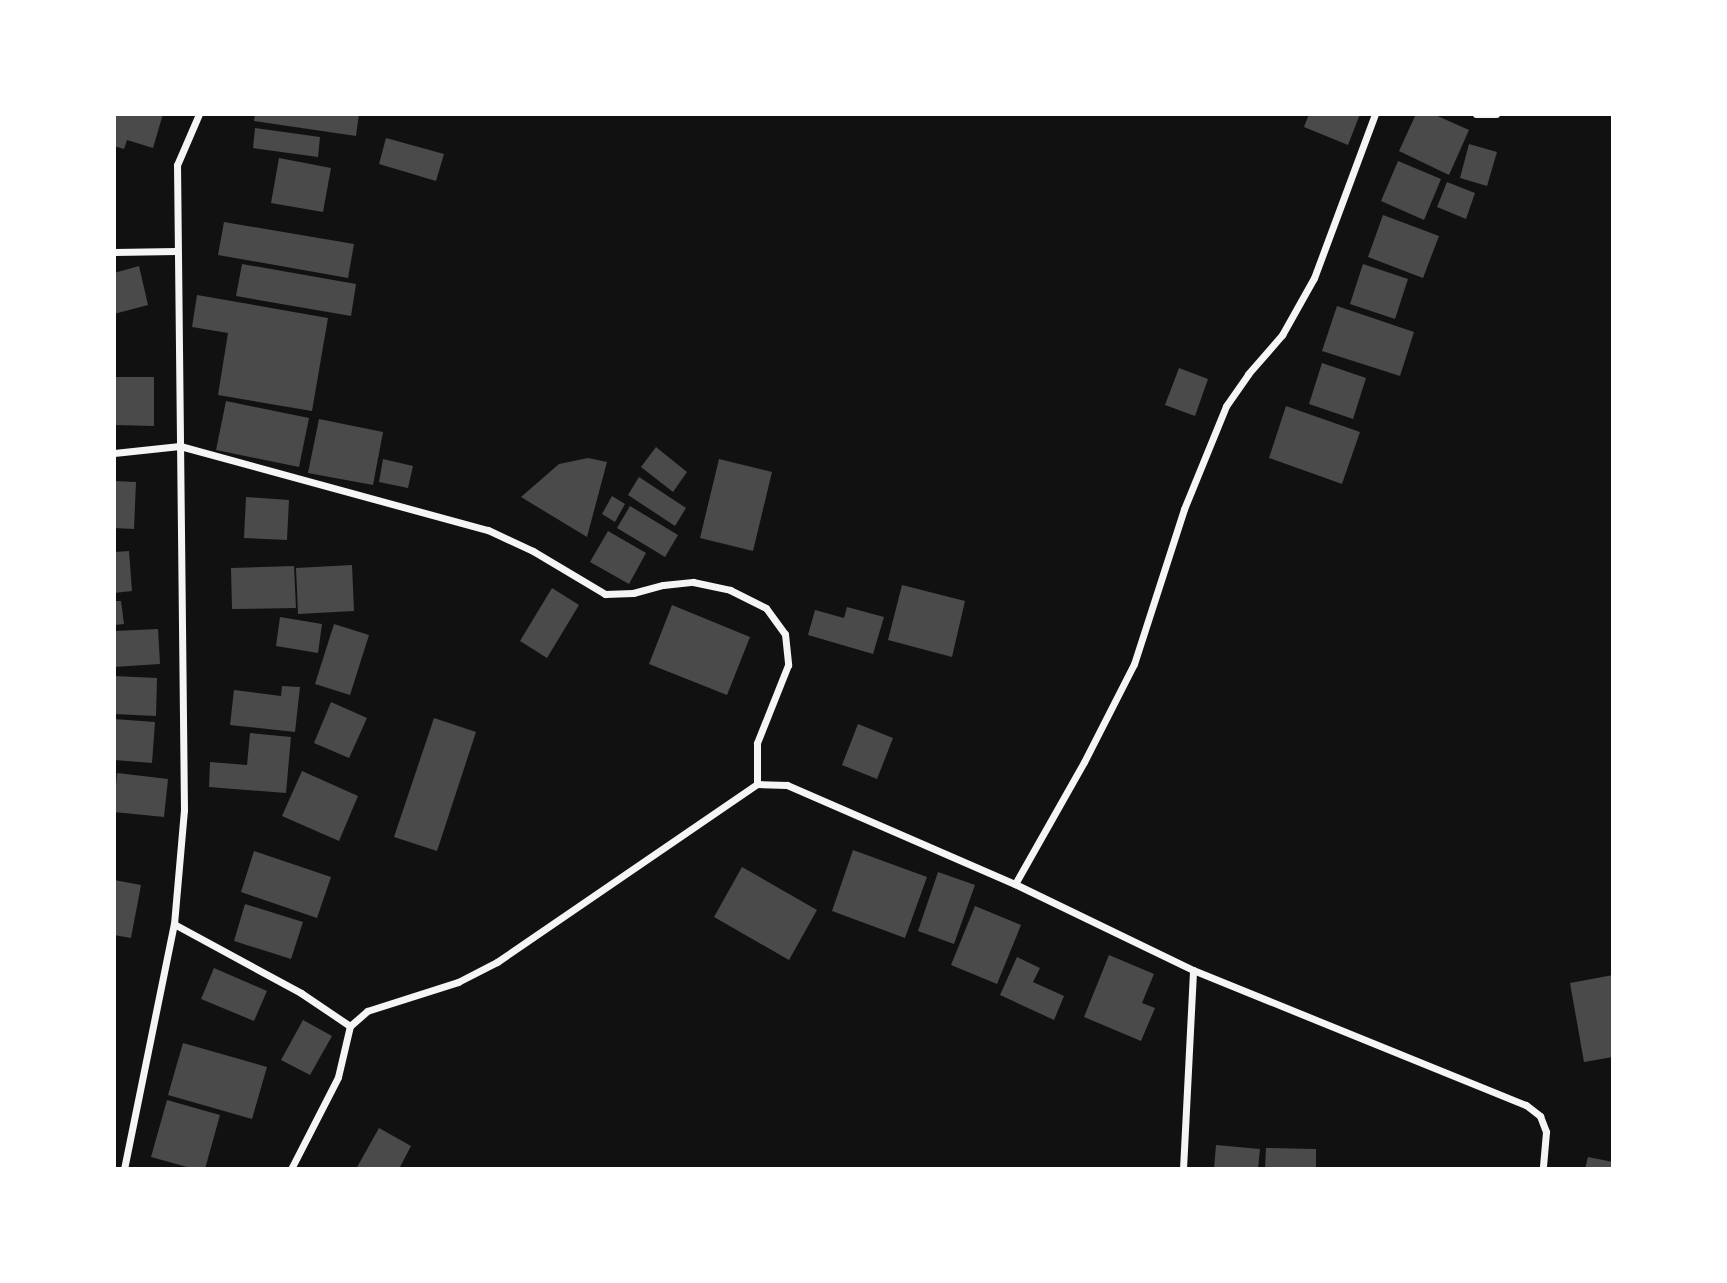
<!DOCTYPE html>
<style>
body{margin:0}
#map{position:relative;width:1727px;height:1283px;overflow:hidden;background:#111;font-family:"Exo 2",sans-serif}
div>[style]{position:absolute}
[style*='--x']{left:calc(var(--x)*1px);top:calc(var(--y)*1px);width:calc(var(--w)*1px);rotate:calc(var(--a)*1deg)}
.building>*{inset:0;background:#4a4a4a}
.minor>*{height:7px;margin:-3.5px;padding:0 3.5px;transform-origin:3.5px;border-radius:3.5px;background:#f5f5f5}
span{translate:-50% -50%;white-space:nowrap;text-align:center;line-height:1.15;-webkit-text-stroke:5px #fff;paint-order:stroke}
.frame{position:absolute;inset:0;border:116px solid #fff;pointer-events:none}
</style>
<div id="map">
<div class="building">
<i style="clip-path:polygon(114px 114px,163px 114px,153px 148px,127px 140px,124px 149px,114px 146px)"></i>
<i style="clip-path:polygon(255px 114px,359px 114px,356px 136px,254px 121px)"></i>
<i style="clip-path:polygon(1309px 114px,1360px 114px,1348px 145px,1304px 127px)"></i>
<i style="clip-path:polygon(1416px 114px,1433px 114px,1469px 130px,1449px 175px,1399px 151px)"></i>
<i style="clip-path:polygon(255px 128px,320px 137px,318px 157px,253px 148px)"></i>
<i style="clip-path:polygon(386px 138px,444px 154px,436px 181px,379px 164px)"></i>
<i style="clip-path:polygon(1469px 144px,1497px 152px,1487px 186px,1460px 178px)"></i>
<i style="clip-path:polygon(279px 158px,331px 168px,323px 212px,271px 203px)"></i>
<i style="clip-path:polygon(1398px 161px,1441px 179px,1424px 220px,1381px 201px)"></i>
<i style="clip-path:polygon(1447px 182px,1475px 193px,1466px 219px,1437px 207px)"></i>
<i style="clip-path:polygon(1383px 215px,1439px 236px,1423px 278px,1368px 257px)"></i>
<i style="clip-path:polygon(224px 222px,354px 244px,348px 278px,218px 255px)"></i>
<i style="clip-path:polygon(242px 264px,356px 284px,351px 316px,236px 296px)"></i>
<i style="clip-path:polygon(1363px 264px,1408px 279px,1395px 319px,1350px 304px)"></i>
<i style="clip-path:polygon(139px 266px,148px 305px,114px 314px,114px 273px)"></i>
<i style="clip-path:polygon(197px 295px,328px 318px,312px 411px,218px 395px,228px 333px,192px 327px)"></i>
<i style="clip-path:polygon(1337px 306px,1414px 332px,1400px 376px,1322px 351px)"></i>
<i style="clip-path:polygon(1322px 363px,1366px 378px,1353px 419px,1309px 404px)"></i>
<i style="clip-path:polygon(1179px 368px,1208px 379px,1195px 416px,1165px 405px)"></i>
<i style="clip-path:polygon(114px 377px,154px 377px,154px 426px,114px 425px)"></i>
<i style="clip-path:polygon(226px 401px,309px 418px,299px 467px,216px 450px)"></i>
<i style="clip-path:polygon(1286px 406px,1360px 432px,1342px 484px,1269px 458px)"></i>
<i style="clip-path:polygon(319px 419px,383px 432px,373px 485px,308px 473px)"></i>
<i style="clip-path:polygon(656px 447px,687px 472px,673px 492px,641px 467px)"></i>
<i style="clip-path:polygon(588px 458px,607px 462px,587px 537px,521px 497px,559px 464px)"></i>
<i style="clip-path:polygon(383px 459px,413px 466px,408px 488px,379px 482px)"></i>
<i style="clip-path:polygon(719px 459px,772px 472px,753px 551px,700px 538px)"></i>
<i style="clip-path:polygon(639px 477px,686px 508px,675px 526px,628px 495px)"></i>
<i style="clip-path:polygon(114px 481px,136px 482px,134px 529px,114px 528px)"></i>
<i style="clip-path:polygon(612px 496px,625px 504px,615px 522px,602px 514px)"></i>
<i style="clip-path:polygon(246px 497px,289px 500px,287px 540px,244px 538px)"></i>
<i style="clip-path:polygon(630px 506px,678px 535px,665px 557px,617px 528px)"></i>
<i style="clip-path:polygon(608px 531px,646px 553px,629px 584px,590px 562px)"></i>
<i style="clip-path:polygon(129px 551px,132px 591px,114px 593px,114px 552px)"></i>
<i style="clip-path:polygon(352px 565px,354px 611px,298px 614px,296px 568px)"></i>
<i style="clip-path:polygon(294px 566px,296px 608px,232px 609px,231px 568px)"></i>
<i style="clip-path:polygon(902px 585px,965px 601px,952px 657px,888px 640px)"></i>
<i style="clip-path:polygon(552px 588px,579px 605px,547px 658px,520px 641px)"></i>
<i style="clip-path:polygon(114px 601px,121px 601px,124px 624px,114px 625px)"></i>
<i style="clip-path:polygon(672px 605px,750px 637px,727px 695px,649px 664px)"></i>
<i style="clip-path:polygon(847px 607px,884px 617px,873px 654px,808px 635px,815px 610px,844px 618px)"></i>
<i style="clip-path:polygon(280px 617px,322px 624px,318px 653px,276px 646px)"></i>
<i style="clip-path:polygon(334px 624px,369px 635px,350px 695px,315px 684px)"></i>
<i style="clip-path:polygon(158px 629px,160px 664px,114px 667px,114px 631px)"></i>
<i style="clip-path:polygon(114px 676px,157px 678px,156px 716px,114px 714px)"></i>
<i style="clip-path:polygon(282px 686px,300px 687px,295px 732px,230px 725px,234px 690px,281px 696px)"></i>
<i style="clip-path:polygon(331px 702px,367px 718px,349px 758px,314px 743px)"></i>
<i style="clip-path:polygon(434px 718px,476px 732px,437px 851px,394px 837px)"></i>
<i style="clip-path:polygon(114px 719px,155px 722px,152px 763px,114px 760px)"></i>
<i style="clip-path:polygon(858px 724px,893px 738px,877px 779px,842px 765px)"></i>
<i style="clip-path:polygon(250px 733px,291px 737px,286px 793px,209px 787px,210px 762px,247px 765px)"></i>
<i style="clip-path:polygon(302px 771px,358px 796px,339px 841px,282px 816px)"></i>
<i style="clip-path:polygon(117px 773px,168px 779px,164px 817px,114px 812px)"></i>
<i style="clip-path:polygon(853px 850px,927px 877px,905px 938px,832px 911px)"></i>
<i style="clip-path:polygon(254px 851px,331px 877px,317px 918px,241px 892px)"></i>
<i style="clip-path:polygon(742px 867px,817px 910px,789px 960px,714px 917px)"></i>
<i style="clip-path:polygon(938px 872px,975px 885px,954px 944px,918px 931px)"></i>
<i style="clip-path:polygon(114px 880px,141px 885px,131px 938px,114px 935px)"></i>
<i style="clip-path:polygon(245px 904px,303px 922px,291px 959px,234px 941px)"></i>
<i style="clip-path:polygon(975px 906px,1021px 925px,997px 984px,951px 965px)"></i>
<i style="clip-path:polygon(1109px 955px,1154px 974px,1142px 1003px,1155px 1008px,1141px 1041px,1084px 1017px)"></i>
<i style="clip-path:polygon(1017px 957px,1040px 968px,1033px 982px,1064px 996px,1054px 1020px,1000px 995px)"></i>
<i style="clip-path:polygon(214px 968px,267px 991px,254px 1021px,201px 999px)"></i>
<i style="clip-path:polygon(1613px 975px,1613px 1057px,1584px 1062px,1570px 983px)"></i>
<i style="clip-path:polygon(303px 1020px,332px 1036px,310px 1075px,281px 1060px)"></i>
<i style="clip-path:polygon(183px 1043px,267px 1067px,252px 1119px,168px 1095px)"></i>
<i style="clip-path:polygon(167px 1100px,220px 1115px,205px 1169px,194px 1169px,151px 1157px)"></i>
<i style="clip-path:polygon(379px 1128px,411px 1146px,399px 1169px,356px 1169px)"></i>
<i style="clip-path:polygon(1216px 1145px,1260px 1149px,1258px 1169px,1214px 1169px)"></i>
<i style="clip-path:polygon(1266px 1148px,1316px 1149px,1316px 1169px,1265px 1169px)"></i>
<i style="clip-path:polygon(1588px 1157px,1613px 1162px,1613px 1169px,1585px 1169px)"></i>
</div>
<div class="minor">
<i style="--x:1476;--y:114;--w:20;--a:0"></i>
<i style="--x:114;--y:252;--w:62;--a:-0.9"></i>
<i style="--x:114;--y:453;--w:66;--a:-6.1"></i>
<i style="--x:180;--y:446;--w:319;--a:15.3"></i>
<i style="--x:488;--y:530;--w:50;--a:25"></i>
<i style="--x:533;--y:551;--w:84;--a:30.8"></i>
<i style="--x:605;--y:594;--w:28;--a:-2"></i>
<i style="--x:633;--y:593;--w:31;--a:-15"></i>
<i style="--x:663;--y:585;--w:30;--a:-6"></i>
<i style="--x:693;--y:582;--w:38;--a:12"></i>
<i style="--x:730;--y:590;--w:40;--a:26.6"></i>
<i style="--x:766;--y:608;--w:32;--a:54"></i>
<i style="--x:785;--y:634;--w:31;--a:84"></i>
<i style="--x:788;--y:665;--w:84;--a:111.7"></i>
<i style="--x:757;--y:743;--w:41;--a:90"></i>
<i style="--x:757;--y:784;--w:30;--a:2"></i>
<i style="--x:787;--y:785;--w:249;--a:23.5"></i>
<i style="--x:1015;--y:884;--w:198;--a:25.8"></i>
<i style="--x:1193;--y:970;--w:359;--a:22.1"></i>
<i style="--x:1526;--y:1105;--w:18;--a:38"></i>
<i style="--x:1540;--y:1116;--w:17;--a:69"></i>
<i style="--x:1546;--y:1132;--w:37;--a:95"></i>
<i style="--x:1015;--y:884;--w:140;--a:-60.5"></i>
<i style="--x:1084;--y:762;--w:110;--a:-63"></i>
<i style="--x:1134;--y:664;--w:163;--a:-72.1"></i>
<i style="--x:1184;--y:509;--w:111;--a:-67.8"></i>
<i style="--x:1226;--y:406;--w:39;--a:-55"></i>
<i style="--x:1248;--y:374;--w:52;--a:-48.9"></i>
<i style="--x:1282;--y:335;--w:65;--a:-60.7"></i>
<i style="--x:1314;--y:278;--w:175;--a:-69.6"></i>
<i style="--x:174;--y:924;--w:145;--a:28.5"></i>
<i style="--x:301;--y:993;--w:59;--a:34"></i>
<i style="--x:124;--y:1169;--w:250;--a:-78.5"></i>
<i style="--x:174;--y:924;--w:114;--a:-85"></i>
<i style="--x:184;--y:810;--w:645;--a:-90.62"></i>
<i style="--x:177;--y:165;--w:56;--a:-66.7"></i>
<i style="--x:291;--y:1169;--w:103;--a:-62.9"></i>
<i style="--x:338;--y:1077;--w:52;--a:-76.8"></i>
<i style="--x:350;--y:1026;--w:23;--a:-41"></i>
<i style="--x:367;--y:1011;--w:96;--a:-17.7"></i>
<i style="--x:458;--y:982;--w:44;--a:-27.1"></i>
<i style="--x:497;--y:962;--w:315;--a:-34.4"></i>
<i style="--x:1183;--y:1169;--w:199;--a:-87.1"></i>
</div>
<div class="frame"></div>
</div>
